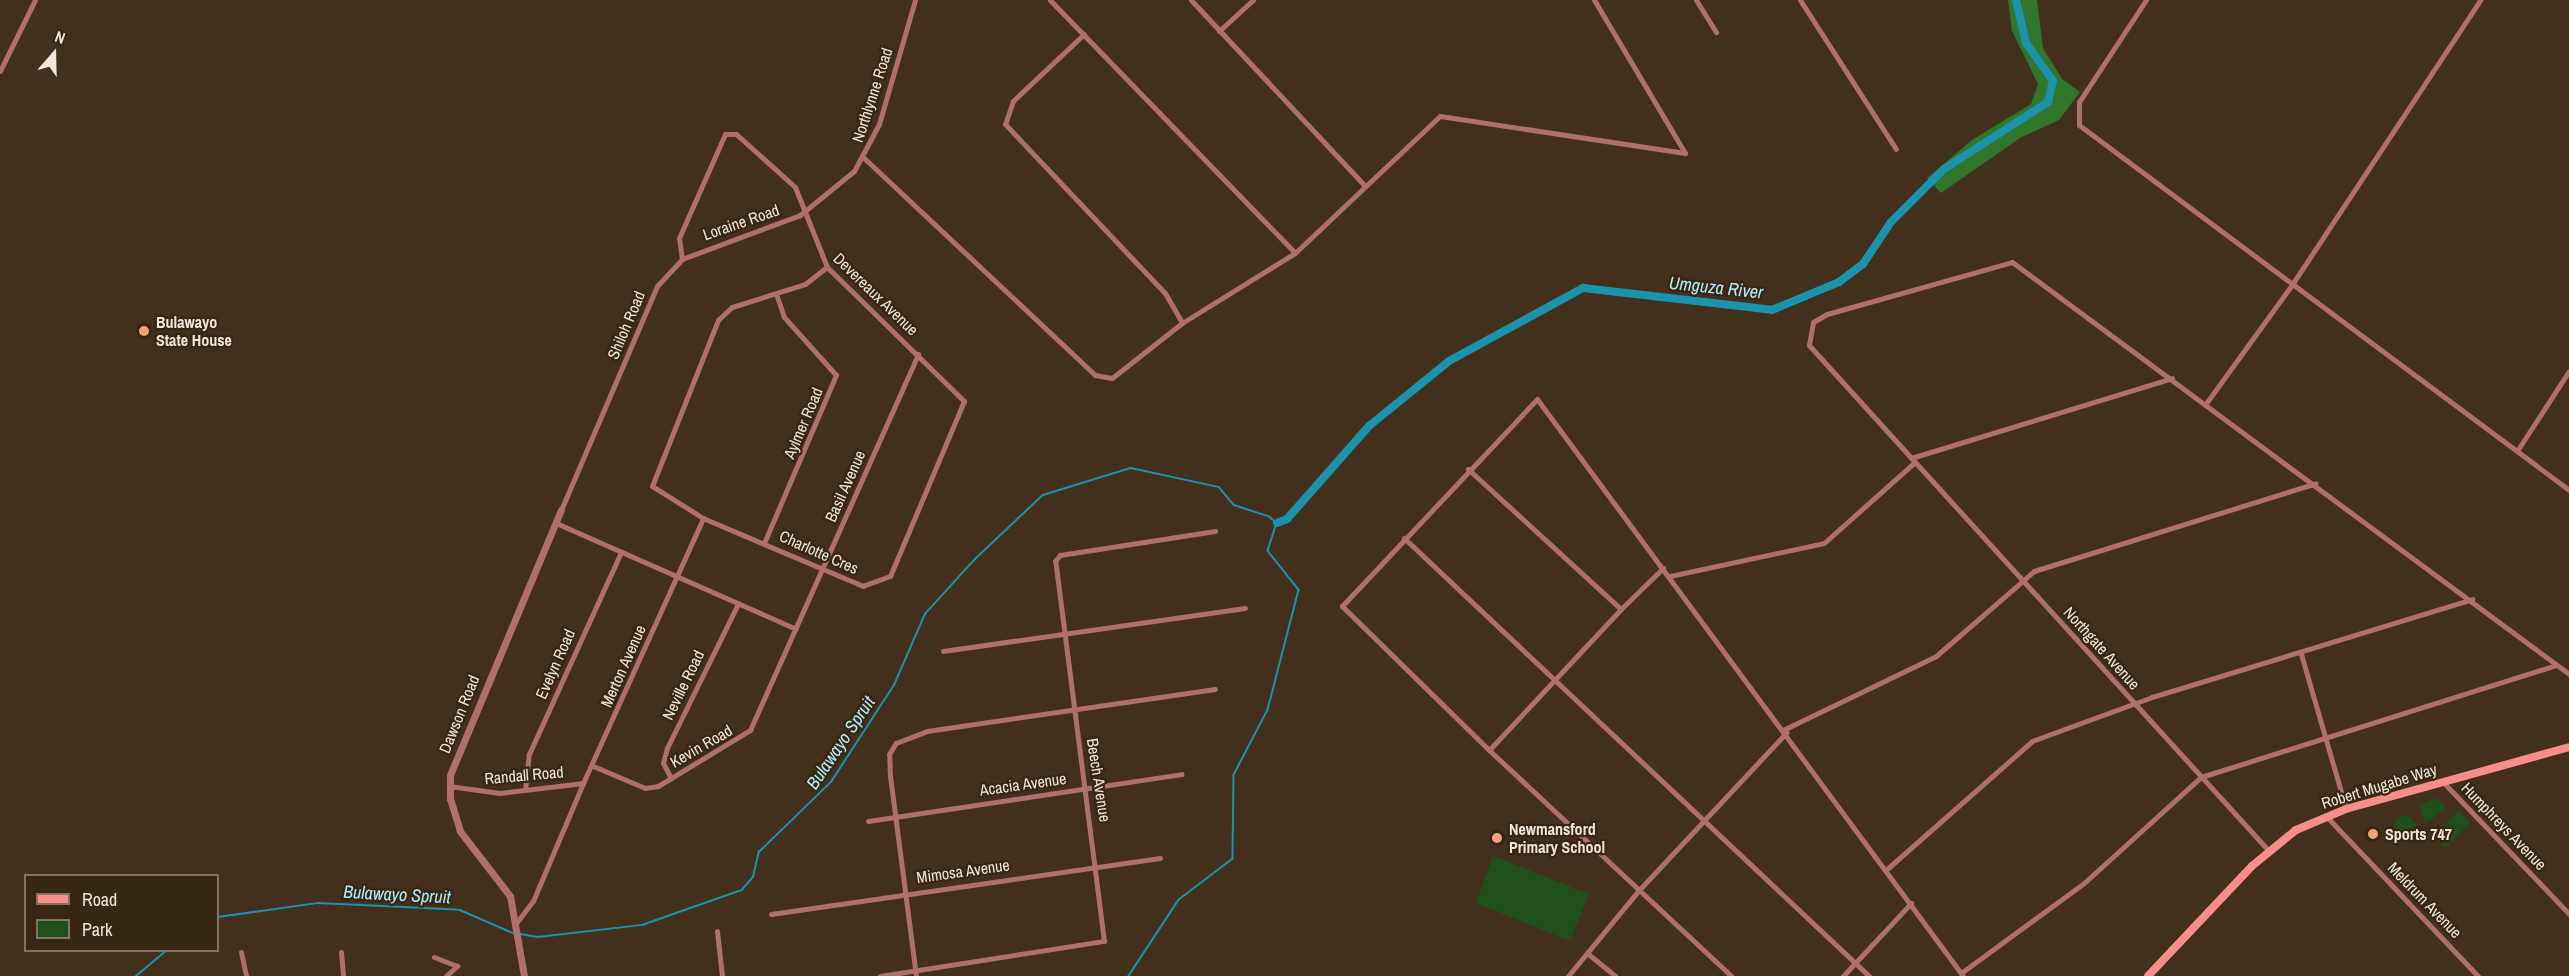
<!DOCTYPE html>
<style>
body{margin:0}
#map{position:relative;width:2569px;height:976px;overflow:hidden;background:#42301c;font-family:"Archivo Narrow",sans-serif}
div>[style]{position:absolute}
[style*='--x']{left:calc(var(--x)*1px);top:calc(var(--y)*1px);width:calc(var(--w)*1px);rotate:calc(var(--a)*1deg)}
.green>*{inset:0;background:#1f501c}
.round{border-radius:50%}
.forest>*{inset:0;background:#30762b}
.stream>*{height:1.5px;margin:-0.75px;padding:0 0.75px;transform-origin:0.75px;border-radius:0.75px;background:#1c93ac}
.river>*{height:8px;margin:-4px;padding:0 4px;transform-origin:4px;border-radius:4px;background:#1c93ac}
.minor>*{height:5px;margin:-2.5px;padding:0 2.5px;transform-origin:2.5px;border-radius:2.5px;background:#b16f6b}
.tertiary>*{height:7px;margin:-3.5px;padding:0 3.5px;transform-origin:3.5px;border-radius:3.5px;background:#b16f6b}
.secondary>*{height:8px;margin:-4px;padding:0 4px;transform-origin:4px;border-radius:4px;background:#f88e8a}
.dots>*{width:16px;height:16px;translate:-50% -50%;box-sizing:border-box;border:3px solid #372612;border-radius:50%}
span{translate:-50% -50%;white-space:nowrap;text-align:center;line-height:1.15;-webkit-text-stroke:4.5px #372612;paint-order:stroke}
.street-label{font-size:16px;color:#f2e6da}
.poi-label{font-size:16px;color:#f2e6da;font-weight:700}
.left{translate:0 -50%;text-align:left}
.water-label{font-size:18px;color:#b2edfe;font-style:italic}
.legend{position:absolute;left:24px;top:874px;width:195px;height:78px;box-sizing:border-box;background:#372612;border:2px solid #827362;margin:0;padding:8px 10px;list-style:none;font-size:18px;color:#f2e6da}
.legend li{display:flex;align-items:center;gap:12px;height:30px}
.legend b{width:30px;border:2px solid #827362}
.north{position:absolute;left:24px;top:24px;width:60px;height:60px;-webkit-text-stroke:4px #372612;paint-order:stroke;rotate:20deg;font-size:16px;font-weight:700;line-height:24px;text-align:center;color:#f2e6da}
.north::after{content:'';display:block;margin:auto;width:21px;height:27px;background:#f2e6da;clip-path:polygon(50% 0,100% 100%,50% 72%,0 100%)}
</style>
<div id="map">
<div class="green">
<i style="clip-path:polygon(2437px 798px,2446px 808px,2425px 824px,2420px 805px)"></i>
<i style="clip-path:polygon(2459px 811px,2470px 823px,2445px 848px,2433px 836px)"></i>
<i class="round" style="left:2394px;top:816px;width:22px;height:22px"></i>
<i style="clip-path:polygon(1493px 856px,1589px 894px,1570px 941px,1476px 903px)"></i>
</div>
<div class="forest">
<i style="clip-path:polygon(2008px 0,2037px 0,2043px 48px,2062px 79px,2080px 92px,2059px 120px,2020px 138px,1941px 193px,1927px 178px,1972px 140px,2031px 104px,2038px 84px,2012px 31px)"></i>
</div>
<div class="stream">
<i style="--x:218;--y:917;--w:101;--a:-8"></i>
<i style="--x:318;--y:903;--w:107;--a:2.7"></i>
<i style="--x:425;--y:908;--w:35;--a:3"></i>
<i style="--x:460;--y:910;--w:58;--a:23.5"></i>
<i style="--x:520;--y:934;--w:18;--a:9"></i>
<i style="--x:538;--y:937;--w:105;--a:-6.6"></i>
<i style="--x:642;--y:925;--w:106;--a:-19.3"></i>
<i style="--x:742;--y:890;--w:17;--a:-50"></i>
<i style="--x:753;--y:877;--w:26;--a:-77"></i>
<i style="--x:759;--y:852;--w:100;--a:-44.2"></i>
<i style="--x:831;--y:782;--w:116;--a:-57"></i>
<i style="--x:894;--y:685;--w:77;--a:-66.4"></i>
<i style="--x:925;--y:614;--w:74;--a:-47.7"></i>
<i style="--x:975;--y:559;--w:93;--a:-43.3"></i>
<i style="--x:1043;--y:495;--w:92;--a:-17.1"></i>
<i style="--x:1131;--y:468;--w:90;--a:12.2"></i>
<i style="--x:1219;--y:487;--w:23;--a:50"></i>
<i style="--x:1234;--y:505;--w:38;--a:18"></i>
<i style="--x:1270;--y:517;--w:9;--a:41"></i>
<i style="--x:1277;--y:523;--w:29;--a:108"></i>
<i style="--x:1268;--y:551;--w:50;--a:51.5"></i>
<i style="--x:1299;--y:590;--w:124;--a:104.5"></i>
<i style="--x:1268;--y:710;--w:73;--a:117.6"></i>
<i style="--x:1234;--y:775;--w:84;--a:90.7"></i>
<i style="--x:1233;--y:859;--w:68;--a:142.8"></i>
<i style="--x:1179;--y:900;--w:91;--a:123.3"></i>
<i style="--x:136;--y:976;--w:40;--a:-40"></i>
</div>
<div class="river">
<i style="--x:1277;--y:523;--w:11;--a:-22"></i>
<i style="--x:1287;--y:519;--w:124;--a:-48.6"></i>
<i style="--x:1369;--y:426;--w:103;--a:-39.1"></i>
<i style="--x:1449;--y:361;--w:153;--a:-28.6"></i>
<i style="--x:1583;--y:288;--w:190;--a:6.6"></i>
<i style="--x:1772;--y:310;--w:73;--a:-22.7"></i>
<i style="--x:1839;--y:282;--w:30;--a:-37"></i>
<i style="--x:1863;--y:264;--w:50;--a:-56.3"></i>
<i style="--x:1891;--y:222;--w:75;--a:-45"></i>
<i style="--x:1944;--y:169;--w:124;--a:-32.8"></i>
<i style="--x:2048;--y:102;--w:22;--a:-77"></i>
<i style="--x:2053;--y:81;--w:47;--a:-125.4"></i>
<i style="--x:2026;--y:43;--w:44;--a:-103.1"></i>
</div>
<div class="minor">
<i style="--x:1050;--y:0;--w:352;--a:45.9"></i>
<i style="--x:1191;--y:0;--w:252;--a:46.9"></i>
<i style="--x:1696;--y:0;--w:38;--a:58"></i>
<i style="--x:1800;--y:0;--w:177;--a:57.2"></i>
<i style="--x:2146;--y:0;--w:122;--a:123.3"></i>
<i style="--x:2079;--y:102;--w:23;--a:90"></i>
<i style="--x:2079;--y:125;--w:611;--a:36.68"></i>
<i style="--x:1219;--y:31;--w:46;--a:-42.4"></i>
<i style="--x:1084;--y:34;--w:98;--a:136.7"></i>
<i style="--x:1013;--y:101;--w:24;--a:109"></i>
<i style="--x:1005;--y:124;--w:233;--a:46.6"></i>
<i style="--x:1165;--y:293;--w:34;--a:60"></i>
<i style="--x:0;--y:71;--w:79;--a:-63.8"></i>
<i style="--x:864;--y:158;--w:317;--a:43.2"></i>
<i style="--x:1095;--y:375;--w:17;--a:10"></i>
<i style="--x:1112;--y:378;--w:89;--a:-38.2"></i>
<i style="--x:1182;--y:323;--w:133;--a:-31.8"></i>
<i style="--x:1295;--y:253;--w:199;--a:-43.4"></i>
<i style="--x:1440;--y:116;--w:248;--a:8.6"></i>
<i style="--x:1685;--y:153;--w:178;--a:-120.7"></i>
<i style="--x:682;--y:259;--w:126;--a:-20.4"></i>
<i style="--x:800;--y:215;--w:70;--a:-39.2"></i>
<i style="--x:854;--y:171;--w:53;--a:-62"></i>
<i style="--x:879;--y:124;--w:129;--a:-73.8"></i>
<i style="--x:2207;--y:402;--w:143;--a:-54.1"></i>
<i style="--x:2291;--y:286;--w:343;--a:-56.5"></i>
<i style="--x:2517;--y:451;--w:95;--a:-57"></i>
<i style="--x:1911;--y:458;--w:273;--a:-17"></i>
<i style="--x:1915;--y:462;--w:526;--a:47.7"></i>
<i style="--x:1468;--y:469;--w:207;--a:42.5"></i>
<i style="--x:1621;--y:609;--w:193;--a:133.1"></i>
<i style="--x:1489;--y:750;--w:331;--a:43"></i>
<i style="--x:561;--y:510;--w:244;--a:-66.8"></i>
<i style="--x:657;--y:286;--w:37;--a:-47"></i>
<i style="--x:682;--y:259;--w:21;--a:-98"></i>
<i style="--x:679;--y:238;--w:114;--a:-66.1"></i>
<i style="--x:725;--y:134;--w:11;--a:0"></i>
<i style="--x:736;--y:134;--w:79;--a:41.9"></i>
<i style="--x:795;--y:187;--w:86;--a:68.2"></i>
<i style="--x:827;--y:267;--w:192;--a:44.4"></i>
<i style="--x:964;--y:401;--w:190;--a:112.9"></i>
<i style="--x:890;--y:576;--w:29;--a:160"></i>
<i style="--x:863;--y:586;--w:174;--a:-157"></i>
<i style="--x:703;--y:518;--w:60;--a:-147.9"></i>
<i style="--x:652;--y:486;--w:179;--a:-68.3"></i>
<i style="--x:718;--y:320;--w:19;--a:-43"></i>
<i style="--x:732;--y:307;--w:77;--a:-17.5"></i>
<i style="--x:805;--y:284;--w:28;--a:-38"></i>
<i style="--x:556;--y:523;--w:262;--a:23.8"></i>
<i style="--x:1404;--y:538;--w:639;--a:43.29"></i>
<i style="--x:764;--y:543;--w:183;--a:-66.8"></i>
<i style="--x:836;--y:375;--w:78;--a:-131.9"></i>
<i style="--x:784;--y:317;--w:24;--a:-109"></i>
<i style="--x:1670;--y:576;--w:157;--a:-12.1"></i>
<i style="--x:1824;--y:543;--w:122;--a:-41.7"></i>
<i style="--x:1915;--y:462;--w:158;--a:-132.2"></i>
<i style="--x:1809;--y:345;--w:23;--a:-80"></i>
<i style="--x:1813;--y:322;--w:16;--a:-30"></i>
<i style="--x:1827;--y:314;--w:192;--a:-15.7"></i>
<i style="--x:2012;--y:262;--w:693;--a:36.49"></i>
<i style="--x:1621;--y:609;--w:59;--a:-44.3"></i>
<i style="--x:943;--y:651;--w:305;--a:-8.1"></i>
<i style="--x:2301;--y:654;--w:161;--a:73.8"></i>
<i style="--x:1785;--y:729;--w:168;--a:-25.8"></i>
<i style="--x:1936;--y:656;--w:130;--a:-40.9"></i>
<i style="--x:2034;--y:571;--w:295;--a:-17.3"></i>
<i style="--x:1489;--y:750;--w:206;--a:-135.6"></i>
<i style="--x:1342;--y:606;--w:284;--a:-46.7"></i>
<i style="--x:1537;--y:399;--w:717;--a:53.56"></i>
<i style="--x:593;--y:766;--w:56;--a:22.9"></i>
<i style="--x:645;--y:788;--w:13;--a:-9"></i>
<i style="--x:658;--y:786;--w:108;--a:-31.3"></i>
<i style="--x:750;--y:730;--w:412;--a:-65.9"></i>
<i style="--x:671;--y:778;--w:17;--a:-118"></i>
<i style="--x:663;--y:763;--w:16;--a:-75"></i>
<i style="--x:667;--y:748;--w:161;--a:-63.8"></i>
<i style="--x:2443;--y:782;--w:182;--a:46.3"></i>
<i style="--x:449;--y:786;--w:51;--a:7.8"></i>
<i style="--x:500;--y:793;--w:84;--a:-6.9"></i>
<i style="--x:583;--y:783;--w:291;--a:-65.6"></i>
<i style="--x:525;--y:790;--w:36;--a:-84"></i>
<i style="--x:529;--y:754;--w:222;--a:-65.5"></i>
<i style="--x:2326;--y:816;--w:221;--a:46.5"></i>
<i style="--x:868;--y:821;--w:317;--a:-8.5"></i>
<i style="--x:1887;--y:869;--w:193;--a:-41.4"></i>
<i style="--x:2032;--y:741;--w:128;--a:-20.1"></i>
<i style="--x:2152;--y:697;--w:335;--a:-17"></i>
<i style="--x:771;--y:914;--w:393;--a:-8.2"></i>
<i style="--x:517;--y:922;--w:26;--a:-53"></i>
<i style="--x:533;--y:901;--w:128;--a:-67"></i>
<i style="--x:717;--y:931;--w:45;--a:83.7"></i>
<i style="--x:241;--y:952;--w:25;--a:78"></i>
<i style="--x:341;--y:952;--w:24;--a:85"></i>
<i style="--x:1587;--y:953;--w:36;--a:39"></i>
<i style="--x:434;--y:957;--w:25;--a:21"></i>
<i style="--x:457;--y:966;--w:15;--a:138"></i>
<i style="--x:1961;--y:973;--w:152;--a:-36.2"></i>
<i style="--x:2084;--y:883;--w:158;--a:-42.2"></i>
<i style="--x:2201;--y:777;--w:373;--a:-17.5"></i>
<i style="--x:880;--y:976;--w:227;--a:-8.9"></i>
<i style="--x:1104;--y:941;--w:383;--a:-97.3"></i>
<i style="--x:1055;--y:561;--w:8;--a:-50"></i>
<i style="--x:1060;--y:555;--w:157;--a:-8.8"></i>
<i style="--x:916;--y:976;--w:201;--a:-97.4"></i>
<i style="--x:890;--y:777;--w:23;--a:-92"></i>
<i style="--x:889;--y:754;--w:13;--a:-58"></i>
<i style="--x:896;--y:743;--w:33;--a:-21"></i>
<i style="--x:927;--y:731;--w:291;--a:-8.3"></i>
<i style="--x:1568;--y:976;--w:112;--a:-50.5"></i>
<i style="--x:1639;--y:890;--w:216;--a:-46.9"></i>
<i style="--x:1843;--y:976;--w:100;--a:-47"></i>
</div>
<div class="tertiary">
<i style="--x:524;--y:976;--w:81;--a:-99.9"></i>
<i style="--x:510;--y:896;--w:82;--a:-127.6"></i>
<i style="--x:460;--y:831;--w:34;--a:-107"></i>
<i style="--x:450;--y:799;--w:24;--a:-90"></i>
<i style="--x:450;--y:775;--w:287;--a:-67.3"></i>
</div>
<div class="secondary">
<i style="--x:2148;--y:976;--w:151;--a:-46.6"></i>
<i style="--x:2252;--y:866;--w:57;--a:-39.3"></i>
<i style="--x:2296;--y:830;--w:54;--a:-22.8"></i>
<i style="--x:2346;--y:809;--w:231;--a:-15.5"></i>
</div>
<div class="dots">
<i style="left:144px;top:331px;background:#f1a27b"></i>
<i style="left:2373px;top:834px;background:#f1a27b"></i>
<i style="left:1497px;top:838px;background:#f1a27b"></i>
</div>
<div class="street-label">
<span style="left:872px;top:95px;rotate:-72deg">Northlynne Road</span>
<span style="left:741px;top:222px;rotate:-19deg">Loraine Road</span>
<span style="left:876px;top:294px;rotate:44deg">Devereaux Avenue</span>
<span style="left:626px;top:325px;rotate:-67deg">Shiloh Road</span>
<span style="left:803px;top:423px;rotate:-67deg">Aylmer Road</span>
<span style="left:845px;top:486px;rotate:-66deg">Basil Avenue</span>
<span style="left:819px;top:552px;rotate:24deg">Charlotte Cres</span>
<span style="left:2102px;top:648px;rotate:48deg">Northgate Avenue</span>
<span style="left:555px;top:664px;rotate:-66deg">Evelyn Road</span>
<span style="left:623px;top:666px;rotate:-66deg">Merton Avenue</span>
<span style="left:683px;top:685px;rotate:-64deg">Neville Road</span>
<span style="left:459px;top:714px;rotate:-68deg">Dawson Road</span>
<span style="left:701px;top:746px;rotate:-30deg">Kevin Road</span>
<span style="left:524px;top:775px;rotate:-5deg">Randall Road</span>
<span style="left:1099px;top:780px;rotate:81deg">Beech Avenue</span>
<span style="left:1023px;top:784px;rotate:-8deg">Acacia Avenue</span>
<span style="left:2379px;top:786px;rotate:-17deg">Robert Mugabe Way</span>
<span style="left:2504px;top:826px;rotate:46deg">Humphreys Avenue</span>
<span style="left:963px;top:871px;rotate:-8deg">Mimosa Avenue</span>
<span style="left:2425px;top:900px;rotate:46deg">Meldrum Avenue</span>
</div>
<div class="poi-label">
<span class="left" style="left:156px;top:331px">Bulawayo<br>State House</span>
<span class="left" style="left:1509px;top:838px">Newmansford<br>Primary School</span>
<span class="left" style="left:2385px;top:834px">Sports 747</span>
</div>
<div class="water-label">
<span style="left:1716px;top:288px;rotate:6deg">Umguza River</span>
<span style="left:841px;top:743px;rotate:-56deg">Bulawayo Spruit</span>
<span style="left:397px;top:895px;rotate:3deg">Bulawayo Spruit</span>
</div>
<ul class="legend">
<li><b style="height:8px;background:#f88e8a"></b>Road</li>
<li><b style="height:16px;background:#1f501c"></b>Park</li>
</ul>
<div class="north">N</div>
</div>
